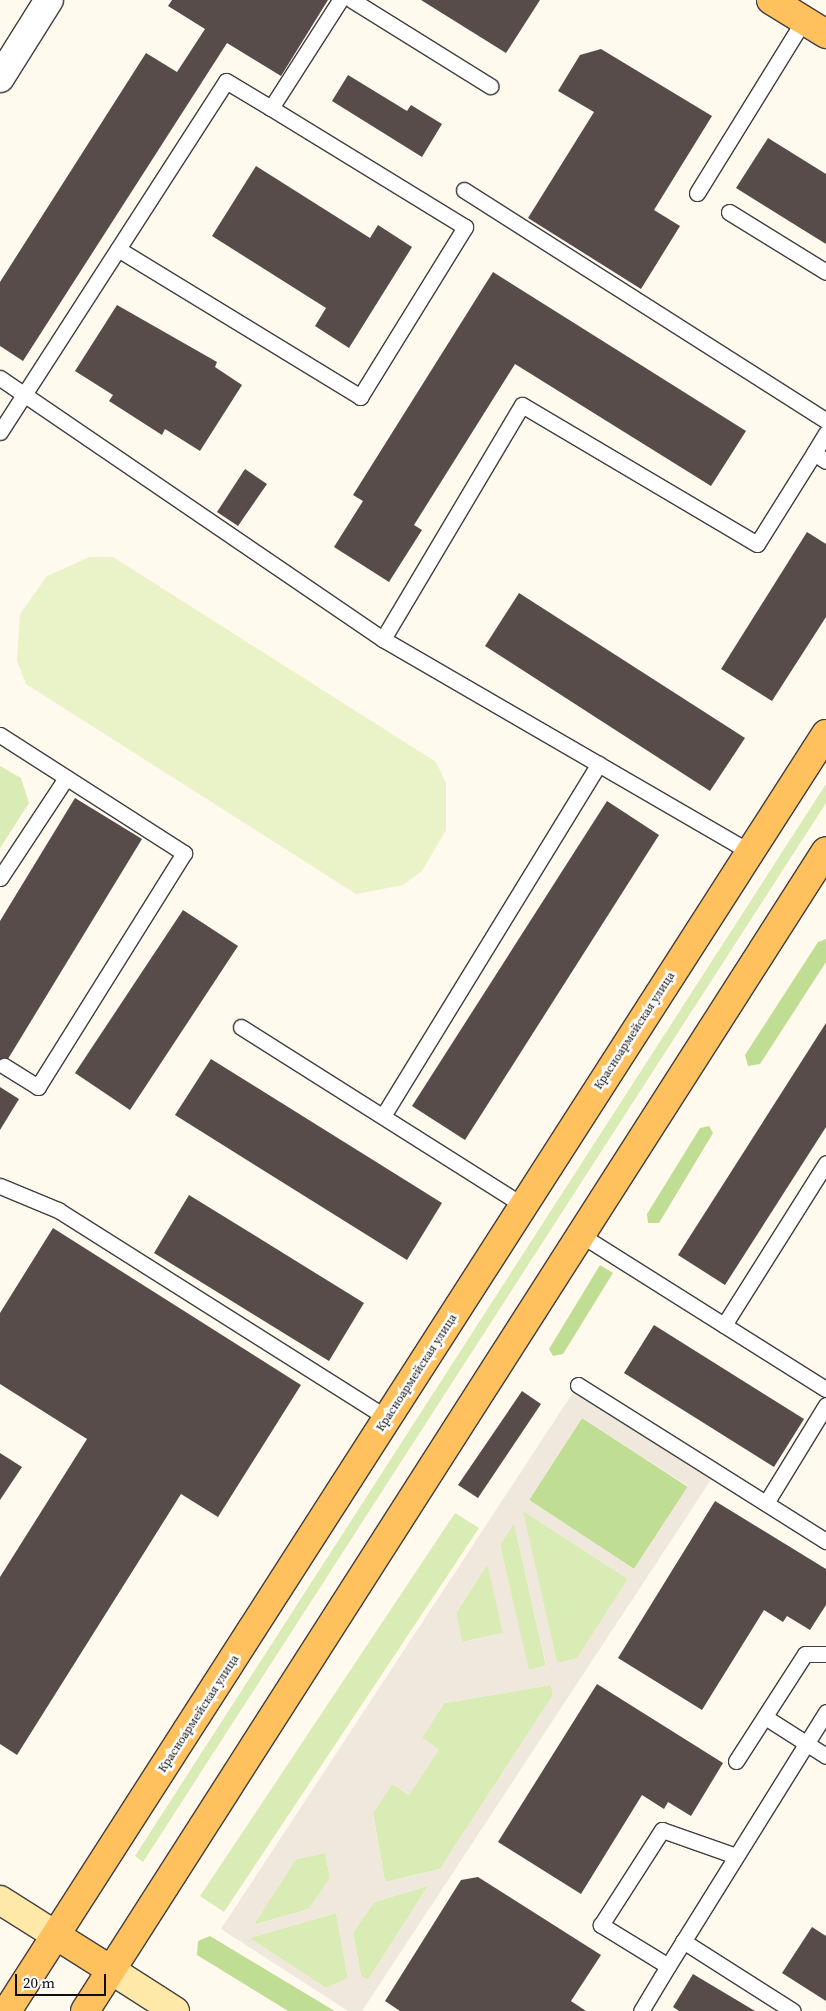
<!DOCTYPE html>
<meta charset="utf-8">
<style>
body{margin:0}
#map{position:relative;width:826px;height:2011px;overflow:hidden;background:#fff9ee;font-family:"Source Serif 4",serif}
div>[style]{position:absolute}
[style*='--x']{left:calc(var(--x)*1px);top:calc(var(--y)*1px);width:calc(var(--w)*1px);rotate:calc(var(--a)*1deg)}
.green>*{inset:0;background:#d9ecb5}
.forest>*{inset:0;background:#bfde93}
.pitch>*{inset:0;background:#eaf3c7}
.plaza>*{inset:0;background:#f0e8dc}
.building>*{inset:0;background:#574c49}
.roads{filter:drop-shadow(1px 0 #404040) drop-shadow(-1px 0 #404040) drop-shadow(0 1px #404040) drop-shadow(0 -1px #404040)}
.service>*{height:15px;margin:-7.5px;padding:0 7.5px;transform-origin:7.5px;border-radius:7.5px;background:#fff}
.tertiary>*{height:28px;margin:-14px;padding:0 14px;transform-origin:14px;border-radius:14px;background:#fff}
.secondary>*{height:28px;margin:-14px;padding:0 14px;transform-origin:14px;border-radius:14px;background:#ffe9a9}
.primary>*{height:28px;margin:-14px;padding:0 14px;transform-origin:14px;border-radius:14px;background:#ffc15e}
span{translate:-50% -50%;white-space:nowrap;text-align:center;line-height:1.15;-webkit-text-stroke:5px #fff;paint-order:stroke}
.street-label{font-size:12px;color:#0d0d0d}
.scale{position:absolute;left:15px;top:1974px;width:91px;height:22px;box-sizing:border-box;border:2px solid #0d0d0d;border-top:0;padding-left:6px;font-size:15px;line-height:18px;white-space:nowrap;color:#0d0d0d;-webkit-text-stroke:4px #fff;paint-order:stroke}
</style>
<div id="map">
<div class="green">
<i style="clip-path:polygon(0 766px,21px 778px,29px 803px,0 848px)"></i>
<i style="clip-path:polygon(826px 784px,826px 803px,143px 1862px,135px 1856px)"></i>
<i style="clip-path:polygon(522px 1510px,628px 1579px,577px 1659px,557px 1663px)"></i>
<i style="clip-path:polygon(455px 1513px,479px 1528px,224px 1912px,200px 1896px)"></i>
<i style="clip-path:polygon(514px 1523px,546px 1666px,528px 1670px,500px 1545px)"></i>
<i style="clip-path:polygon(488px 1563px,503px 1633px,462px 1642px,456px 1613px)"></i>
<i style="clip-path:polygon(551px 1685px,553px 1695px,440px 1869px,385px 1882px,373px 1813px,392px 1784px,409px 1795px,438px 1749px,422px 1738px,444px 1703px)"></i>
<i style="clip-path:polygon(325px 1853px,330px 1878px,309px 1909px,253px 1925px,296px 1859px)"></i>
<i style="clip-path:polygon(428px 1886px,368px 1980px,361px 1976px,353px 1933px,374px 1902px)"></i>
<i style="clip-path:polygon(336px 1913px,348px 1978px,326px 1988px,249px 1938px)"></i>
</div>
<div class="forest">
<i style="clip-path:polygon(826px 939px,826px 962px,760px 1064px,748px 1066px,745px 1055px,818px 942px)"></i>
<i style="clip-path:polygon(709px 1126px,713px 1133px,659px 1223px,648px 1223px,647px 1214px,700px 1128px)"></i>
<i style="clip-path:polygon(600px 1265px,613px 1273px,563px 1354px,553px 1356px,549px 1349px)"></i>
<i style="clip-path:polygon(582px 1418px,688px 1487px,634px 1569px,529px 1500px)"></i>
<i style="clip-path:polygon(210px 1936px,333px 2010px,334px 2011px,288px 2011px,197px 1955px,198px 1941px)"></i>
</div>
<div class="pitch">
<i style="clip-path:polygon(90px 557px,113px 557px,436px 762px,446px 783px,446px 830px,422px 871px,403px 885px,356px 894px,26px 684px,17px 661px,20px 614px,47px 576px)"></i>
</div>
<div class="plaza">
<i style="clip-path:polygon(evenodd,578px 1385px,716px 1472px,362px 2011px,348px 2011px,221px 1929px,578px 1385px,582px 1418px,688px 1486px,634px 1569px,529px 1500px,582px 1418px,578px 1385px,523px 1511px,628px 1579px,577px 1658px,557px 1663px,523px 1511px,578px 1385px,514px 1523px,546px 1665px,529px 1670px,500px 1545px,514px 1523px,578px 1385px,487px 1564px,503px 1633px,462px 1642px,456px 1613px,487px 1564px,578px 1385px,551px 1685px,553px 1695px,440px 1869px,385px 1882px,373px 1813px,392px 1784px,409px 1795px,439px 1750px,422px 1738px,444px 1703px,551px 1685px,578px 1385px,325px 1853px,330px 1878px,309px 1909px,254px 1925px,296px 1859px,325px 1853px,578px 1385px,428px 1886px,368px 1980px,361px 1976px,353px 1933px,374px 1902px,428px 1886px,578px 1385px,336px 1913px,348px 1978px,326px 1988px,250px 1938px,336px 1913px)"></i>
</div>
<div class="building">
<i style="clip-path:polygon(172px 0,328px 0,281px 76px,227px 43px,23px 361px,0 346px,0 282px,146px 53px,177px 72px,205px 29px,168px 6px)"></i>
<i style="clip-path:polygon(421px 0,540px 0,506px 53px)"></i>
<i style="clip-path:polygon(601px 49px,712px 116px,654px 210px,680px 226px,641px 289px,528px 218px,594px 112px,558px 91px,580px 55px)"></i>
<i style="clip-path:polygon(348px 75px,407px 111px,411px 105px,442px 124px,422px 157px,332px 101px)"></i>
<i style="clip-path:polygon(768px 138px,826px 174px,826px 244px,736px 188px)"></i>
<i style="clip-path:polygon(256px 166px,370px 238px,378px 225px,412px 247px,349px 348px,315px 326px,326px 308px,212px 236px)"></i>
<i style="clip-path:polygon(493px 272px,746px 431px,711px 486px,515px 364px,414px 525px,422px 530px,389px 582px,334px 547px,363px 501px,353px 495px)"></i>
<i style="clip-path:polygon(117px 305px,217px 362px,215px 367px,242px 385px,200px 451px,165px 429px,162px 435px,109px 401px,113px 395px,75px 371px)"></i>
<i style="clip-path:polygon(245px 469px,267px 484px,238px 526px,217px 512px)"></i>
<i style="clip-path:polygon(807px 532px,826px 544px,826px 617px,772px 701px,721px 669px)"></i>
<i style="clip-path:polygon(519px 593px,745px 738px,710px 791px,485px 646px)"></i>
<i style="clip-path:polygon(75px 798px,142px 839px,0 1072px,0 921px)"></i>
<i style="clip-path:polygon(607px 801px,659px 835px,465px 1140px,412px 1106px)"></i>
<i style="clip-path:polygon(183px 910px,238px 946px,130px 1110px,75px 1073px)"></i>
<i style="clip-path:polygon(826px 1023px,826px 1127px,725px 1285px,678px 1255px)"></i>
<i style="clip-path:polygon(211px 1059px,442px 1203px,407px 1260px,175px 1115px)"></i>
<i style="clip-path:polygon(0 1087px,19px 1099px,0 1130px)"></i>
<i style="clip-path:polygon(189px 1195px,364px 1303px,329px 1361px,154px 1253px)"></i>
<i style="clip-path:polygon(53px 1228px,301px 1385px,218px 1517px,181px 1494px,17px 1755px,0 1744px,0 1577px,87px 1439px,0 1384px,0 1313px)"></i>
<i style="clip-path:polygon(654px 1325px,804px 1419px,774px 1467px,624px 1373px)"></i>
<i style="clip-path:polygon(522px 1391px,541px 1404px,478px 1498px,458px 1485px)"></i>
<i style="clip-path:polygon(0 1453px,22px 1467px,0 1500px)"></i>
<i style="clip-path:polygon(715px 1501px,826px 1569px,826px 1605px,810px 1630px,787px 1616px,783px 1622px,764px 1610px,702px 1710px,618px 1658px)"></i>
<i style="clip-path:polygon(597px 1684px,723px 1763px,691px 1816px,668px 1802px,664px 1809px,642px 1795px,581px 1894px,498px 1842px)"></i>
<i style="clip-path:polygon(478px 1877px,601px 1955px,571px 2001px,586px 2011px,400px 2011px,385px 2001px,461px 1880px)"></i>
<i style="clip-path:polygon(812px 1927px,826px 1936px,826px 2001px,782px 1973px)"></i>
<i style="clip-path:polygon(693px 1974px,755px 2011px,679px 2011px,673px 2007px)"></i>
</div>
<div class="roads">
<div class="service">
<i style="--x:352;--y:0;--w:163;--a:31.9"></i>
<i style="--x:464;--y:190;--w:429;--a:32.5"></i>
<i style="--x:697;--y:193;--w:203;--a:-58.3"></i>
<i style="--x:729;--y:212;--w:114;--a:31.7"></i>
<i style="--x:118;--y:249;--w:284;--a:31.4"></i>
<i style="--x:360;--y:397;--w:200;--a:-58.3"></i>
<i style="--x:465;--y:227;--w:228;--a:-148.5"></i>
<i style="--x:0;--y:378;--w:463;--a:34.3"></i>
<i style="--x:0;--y:432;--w:417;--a:-57.2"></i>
<i style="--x:226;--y:81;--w:52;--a:31"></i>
<i style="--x:271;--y:108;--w:128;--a:-57.4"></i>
<i style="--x:826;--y:433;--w:23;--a:121"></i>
<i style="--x:814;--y:453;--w:14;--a:34"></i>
<i style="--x:0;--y:735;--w:219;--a:32.7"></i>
<i style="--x:184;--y:853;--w:276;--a:122"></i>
<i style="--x:38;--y:1087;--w:40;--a:-148"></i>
<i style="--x:750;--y:852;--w:424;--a:-149.9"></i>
<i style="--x:383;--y:639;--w:272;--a:-59.3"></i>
<i style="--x:522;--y:405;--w:273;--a:30.6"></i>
<i style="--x:757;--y:544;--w:107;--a:-57.9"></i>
<i style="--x:0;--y:878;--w:120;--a:-56.6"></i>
<i style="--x:241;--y:1027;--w:335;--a:32.3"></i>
<i style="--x:383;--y:1116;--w:413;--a:-58.5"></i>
<i style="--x:0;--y:1186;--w:63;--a:22.5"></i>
<i style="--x:58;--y:1210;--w:391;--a:32.3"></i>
<i style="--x:581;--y:1235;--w:289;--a:32.2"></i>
<i style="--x:724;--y:1325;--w:191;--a:-57.8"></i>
<i style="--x:578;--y:1385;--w:293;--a:32.2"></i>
<i style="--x:766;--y:1503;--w:115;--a:-58.5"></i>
<i style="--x:765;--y:1717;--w:72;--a:32.6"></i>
<i style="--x:736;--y:1761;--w:127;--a:-57.2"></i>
<i style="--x:805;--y:1654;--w:21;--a:0"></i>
<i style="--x:683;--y:1941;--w:130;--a:32.5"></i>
<i style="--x:668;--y:1966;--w:299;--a:-58.1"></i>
<i style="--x:641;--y:2011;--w:52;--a:-59"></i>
<i style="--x:668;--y:1966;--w:79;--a:-148.5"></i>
<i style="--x:601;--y:1925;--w:113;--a:-57.3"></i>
<i style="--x:662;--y:1830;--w:78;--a:19.4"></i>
</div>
<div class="tertiary">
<i style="--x:0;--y:78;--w:92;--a:-57.9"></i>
</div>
<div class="secondary">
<i style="--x:0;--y:1900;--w:67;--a:32.3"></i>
<i style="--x:111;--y:1970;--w:76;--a:32.6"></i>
</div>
<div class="primary">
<i style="--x:771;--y:0;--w:65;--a:31.7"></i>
<i style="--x:57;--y:1936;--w:64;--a:32.2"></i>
<i style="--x:7;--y:2011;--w:1517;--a:-57.33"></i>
<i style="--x:85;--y:2011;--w:1376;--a:-57.43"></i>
</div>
</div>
<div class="street-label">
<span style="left:635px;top:1031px;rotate:-57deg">Красноармейская улица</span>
<span style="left:417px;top:1373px;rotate:-57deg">Красноармейская улица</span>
<span style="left:199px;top:1714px;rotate:-57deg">Красноармейская улица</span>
</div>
<div class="scale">20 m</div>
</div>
